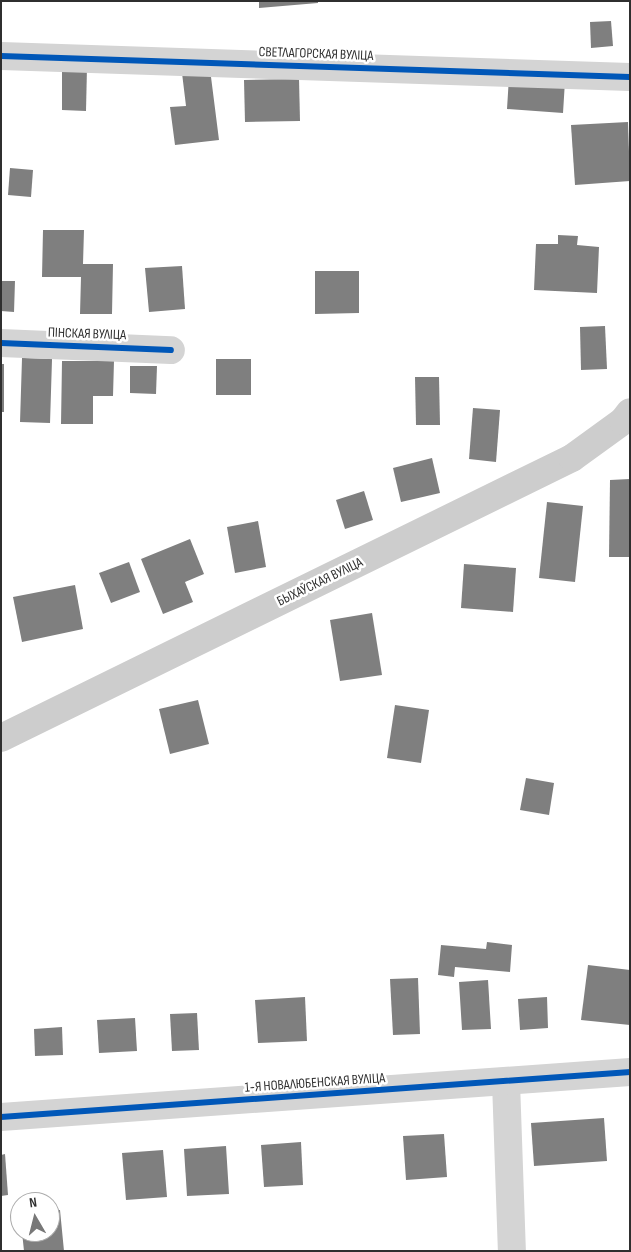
<!DOCTYPE html>
<meta charset="utf-8">
<style>
body{margin:0}
#map{position:relative;width:631px;height:1252px;overflow:hidden;background:#fff;font-family:"Sofia Sans Condensed",sans-serif}
div>[style]{position:absolute}
[style*='--x']{left:calc(var(--x)*1px);top:calc(var(--y)*1px);width:calc(var(--w)*1px);rotate:calc(var(--a)*1deg)}
.building>*{inset:0;background:#7f7f7f}
.minor>*{height:28px;margin:-14px;padding:0 14px;transform-origin:14px;border-radius:14px;background:#d4d4d4}
.secondary>*{height:28px;margin:-14px;padding:0 14px;transform-origin:14px;border-radius:14px;background:#cdcdcd}
.cycleway>*{height:6px;margin:-3px;padding:0 3px;transform-origin:3px;border-radius:3px;background:#0057b8}
span{translate:-50% -50%;white-space:nowrap;text-align:center;line-height:1.15;-webkit-text-stroke:5px #fff;paint-order:stroke}
.street-label{font-size:14px;color:#2f2f2f}
.frame{position:absolute;inset:0;border:2px solid #2f2f2f;pointer-events:none}
.north{position:absolute;left:10px;top:1192px;width:50px;height:50px;box-sizing:border-box;background:#fff;border:1px solid #acacac;border-radius:50%;rotate:352deg;font-size:14px;font-weight:700;line-height:20px;text-align:center;color:#2f2f2f}
.north::after{content:'';display:block;margin:auto;width:18px;height:22px;background:#787878;clip-path:polygon(50% 0,100% 100%,50% 72%,0 100%)}
</style>
<div id="map">
<div class="building">
<i style="clip-path:polygon(259px 1px,318px 1px,318px 3px,259px 8px)"></i>
<i style="clip-path:polygon(611px 21px,613px 46px,591px 48px,590px 22px)"></i>
<i style="clip-path:polygon(62px 66px,87px 67px,86px 111px,62px 110px)"></i>
<i style="clip-path:polygon(210px 69px,219px 140px,175px 145px,170px 107px,186px 106px,182px 73px)"></i>
<i style="clip-path:polygon(509px 77px,565px 81px,563px 113px,507px 109px)"></i>
<i style="clip-path:polygon(299px 79px,300px 121px,245px 122px,244px 80px)"></i>
<i style="clip-path:polygon(628px 122px,630px 181px,575px 185px,571px 125px)"></i>
<i style="clip-path:polygon(10px 168px,33px 170px,31px 197px,8px 195px)"></i>
<i style="clip-path:polygon(43px 230px,84px 230px,83px 264px,113px 264px,112px 314px,80px 314px,81px 277px,42px 277px)"></i>
<i style="clip-path:polygon(558px 235px,578px 236px,577px 245px,599px 247px,597px 293px,534px 290px,536px 244px,558px 244px)"></i>
<i style="clip-path:polygon(182px 266px,185px 309px,149px 312px,145px 268px)"></i>
<i style="clip-path:polygon(315px 271px,359px 271px,359px 313px,315px 314px)"></i>
<i style="clip-path:polygon(1px 281px,15px 281px,14px 312px,1px 311px)"></i>
<i style="clip-path:polygon(605px 326px,607px 369px,581px 370px,580px 327px)"></i>
<i style="clip-path:polygon(22px 358px,52px 359px,50px 423px,20px 422px)"></i>
<i style="clip-path:polygon(216px 359px,251px 359px,251px 395px,216px 395px)"></i>
<i style="clip-path:polygon(62px 361px,114px 361px,113px 396px,93px 396px,93px 424px,61px 424px)"></i>
<i style="clip-path:polygon(1px 364px,4px 364px,4px 412px,1px 412px)"></i>
<i style="clip-path:polygon(130px 366px,157px 366px,156px 394px,130px 393px)"></i>
<i style="clip-path:polygon(415px 377px,439px 377px,440px 425px,416px 425px)"></i>
<i style="clip-path:polygon(473px 408px,500px 410px,496px 462px,469px 459px)"></i>
<i style="clip-path:polygon(432px 458px,440px 493px,401px 502px,393px 468px)"></i>
<i style="clip-path:polygon(630px 479px,630px 557px,609px 557px,610px 480px)"></i>
<i style="clip-path:polygon(364px 491px,373px 520px,345px 529px,336px 500px)"></i>
<i style="clip-path:polygon(547px 502px,583px 506px,575px 582px,539px 578px)"></i>
<i style="clip-path:polygon(258px 521px,266px 567px,235px 573px,227px 527px)"></i>
<i style="clip-path:polygon(190px 539px,204px 574px,185px 582px,193px 602px,163px 614px,141px 559px)"></i>
<i style="clip-path:polygon(129px 562px,140px 592px,111px 603px,99px 573px)"></i>
<i style="clip-path:polygon(464px 564px,516px 568px,513px 612px,461px 608px)"></i>
<i style="clip-path:polygon(75px 585px,83px 629px,22px 642px,13px 597px)"></i>
<i style="clip-path:polygon(372px 613px,382px 675px,340px 681px,330px 620px)"></i>
<i style="clip-path:polygon(198px 700px,209px 744px,170px 754px,159px 709px)"></i>
<i style="clip-path:polygon(395px 705px,429px 710px,421px 763px,387px 758px)"></i>
<i style="clip-path:polygon(526px 778px,554px 783px,549px 815px,520px 810px)"></i>
<i style="clip-path:polygon(487px 942px,512px 945px,510px 972px,455px 967px,454px 977px,438px 975px,441px 945px,486px 949px)"></i>
<i style="clip-path:polygon(588px 965px,630px 970px,630px 1025px,581px 1020px)"></i>
<i style="clip-path:polygon(418px 978px,420px 1034px,393px 1035px,390px 979px)"></i>
<i style="clip-path:polygon(488px 980px,491px 1029px,462px 1030px,459px 982px)"></i>
<i style="clip-path:polygon(305px 997px,307px 1041px,258px 1043px,255px 1000px)"></i>
<i style="clip-path:polygon(547px 997px,548px 1028px,520px 1030px,518px 999px)"></i>
<i style="clip-path:polygon(197px 1013px,199px 1050px,172px 1051px,170px 1014px)"></i>
<i style="clip-path:polygon(135px 1018px,137px 1051px,99px 1053px,97px 1020px)"></i>
<i style="clip-path:polygon(62px 1027px,63px 1055px,35px 1056px,34px 1029px)"></i>
<i style="clip-path:polygon(604px 1118px,607px 1161px,534px 1166px,531px 1123px)"></i>
<i style="clip-path:polygon(444px 1134px,447px 1177px,406px 1180px,403px 1136px)"></i>
<i style="clip-path:polygon(301px 1142px,303px 1185px,264px 1187px,261px 1145px)"></i>
<i style="clip-path:polygon(226px 1146px,229px 1194px,187px 1196px,184px 1149px)"></i>
<i style="clip-path:polygon(163px 1150px,167px 1197px,126px 1200px,122px 1153px)"></i>
<i style="clip-path:polygon(5px 1154px,8px 1195px,1px 1196px,1px 1155px)"></i>
<i style="clip-path:polygon(60px 1210px,64px 1251px,24px 1251px,22px 1232px,50px 1232px,50px 1211px)"></i>
</div>
<div class="minor">
<i style="--x:1;--y:56;--w:629;--a:1.91"></i>
<i style="--x:1;--y:343;--w:170;--a:2.4"></i>
<i style="--x:506;--y:1082;--w:169;--a:88"></i>
<i style="--x:1;--y:1117;--w:631;--a:-4.09"></i>
</div>
<div class="secondary">
<i style="--x:1;--y:738;--w:636;--a:-26.12"></i>
<i style="--x:572;--y:458;--w:63;--a:-36"></i>
<i style="--x:623;--y:421;--w:11;--a:-52"></i>
</div>
<div class="cycleway">
<i style="--x:1;--y:56;--w:629;--a:1.91"></i>
<i style="--x:1;--y:343;--w:170;--a:2.4"></i>
<i style="--x:1;--y:1117;--w:631;--a:-4.09"></i>
</div>
<div class="street-label">
<span style="left:316px;top:54px;rotate:2deg">СВЕТЛАГОРСКАЯ ВУЛІЦА</span>
<span style="left:87px;top:334px;rotate:2deg">ПІНСКАЯ ВУЛІЦА</span>
<span style="left:320px;top:582px;rotate:-26deg">БЫХАЎСКАЯ ВУЛІЦА</span>
<span style="left:315px;top:1083px;rotate:-4deg">1-Я НОВАЛЮБЕНСКАЯ ВУЛІЦА</span>
</div>
<div class="frame"></div>
<div class="north">N</div>
</div>
